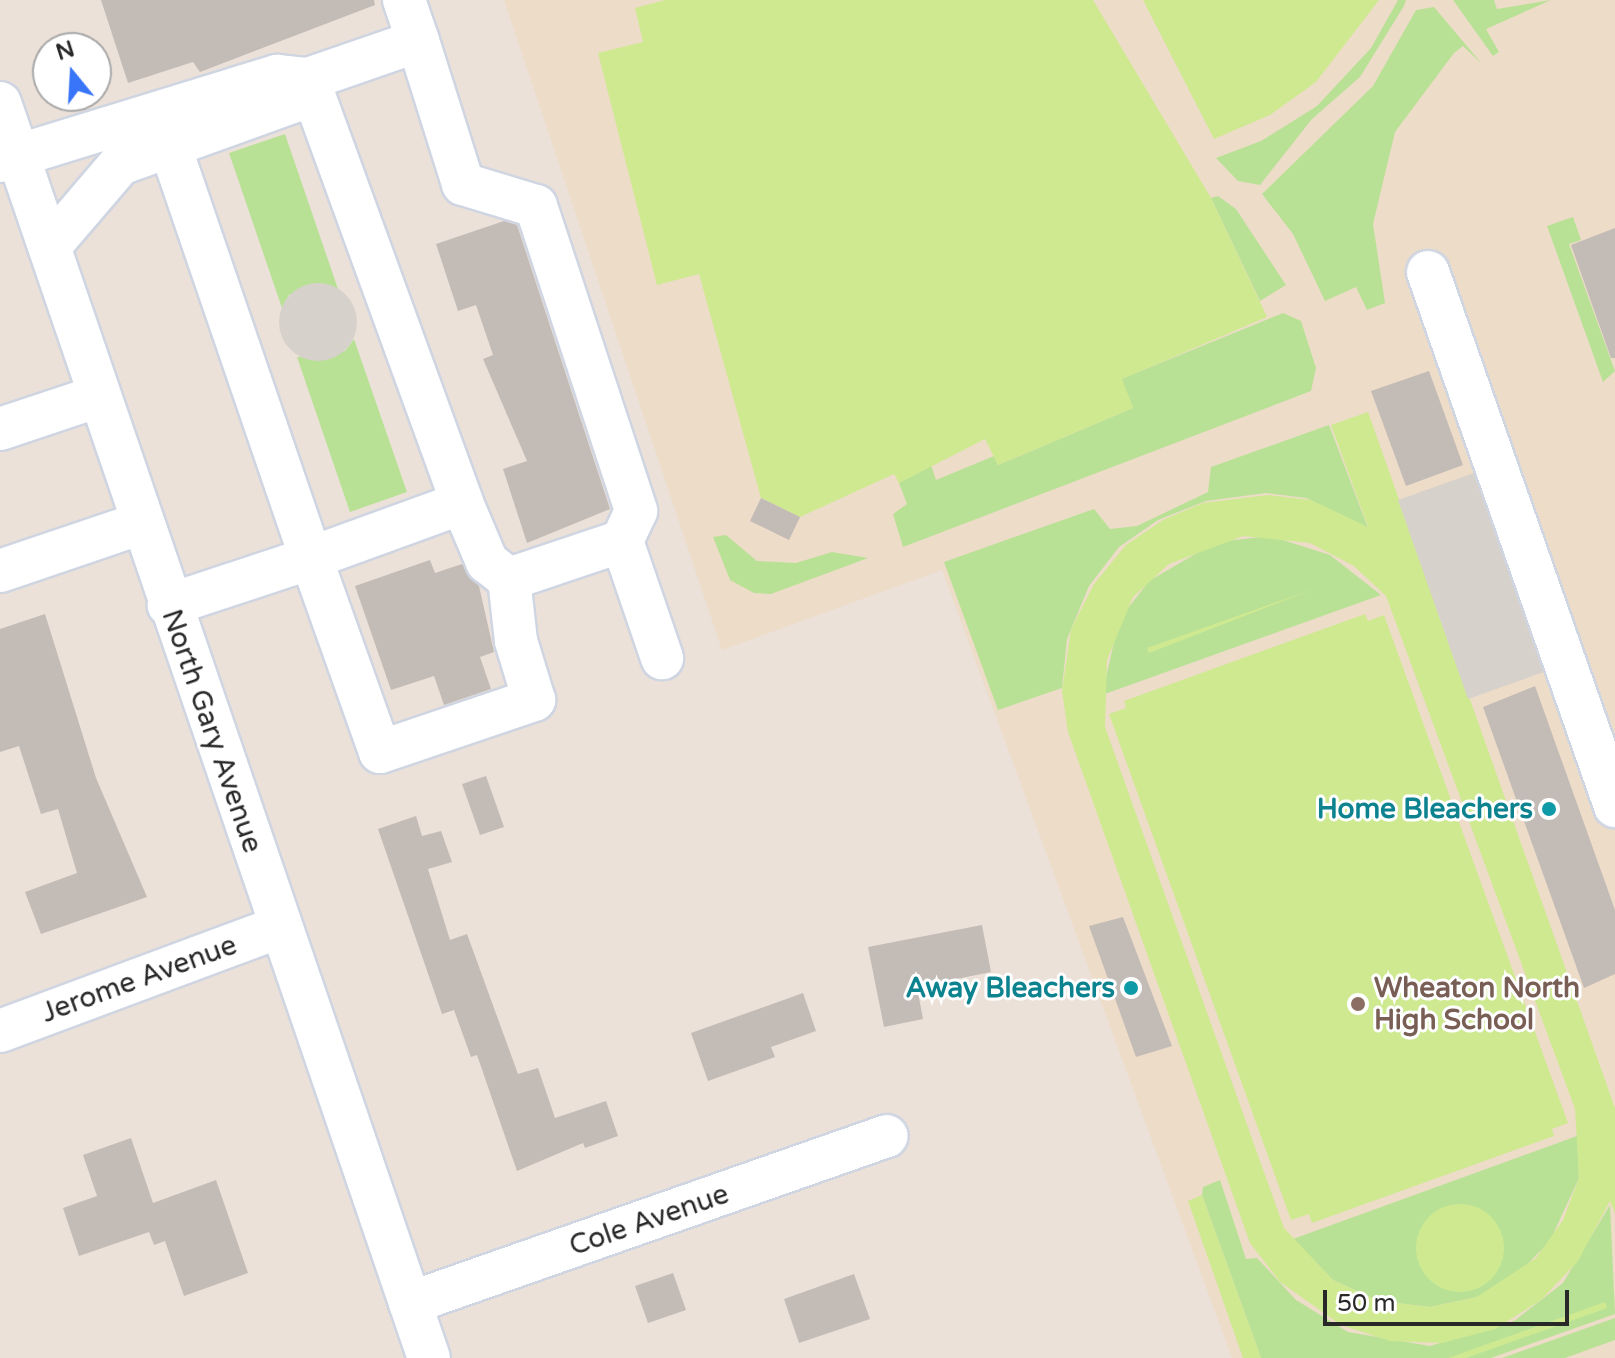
<!DOCTYPE html>
<style>
body{margin:0}
#map{position:relative;width:1615px;height:1358px;overflow:hidden;background:#ebe1d9;font-family:"Varela Round",sans-serif}
div>[style]{position:absolute}
[style*='--x']{left:calc(var(--x)*1px);top:calc(var(--y)*1px);width:calc(var(--w)*1px);rotate:calc(var(--a)*1deg)}
.education>*{inset:0;background:#eddcc8}
.green>*{inset:0;background:#b9e196}
.pitch>*{inset:0;background:#cfe991}
.round{border-radius:50%}
.plaza>*{inset:0;background:#d7d1cc}
.building>*{inset:0;background:#c3bbb6}
.roads{filter:drop-shadow(2px 0 #cfd5e1) drop-shadow(-2px 0 #cfd5e1) drop-shadow(0 2px #cfd5e1) drop-shadow(0 -2px #cfd5e1)}
.minor>*{height:42px;margin:-21px;padding:0 21px;transform-origin:21px;border-radius:21px;background:#fff}
.dots>*{width:22px;height:22px;translate:-50% -50%;box-sizing:border-box;border:4px solid #fff;border-radius:50%}
span{translate:-50% -50%;white-space:nowrap;text-align:center;line-height:1.15;-webkit-text-stroke:6px #fff;paint-order:stroke}
.street-label{font-size:28px;color:#282828}
.culture-label{font-size:28px;color:#0d838f;font-weight:700}
.right{translate:-100% -50%;text-align:right}
.education-label{font-size:28px;color:#785e54;font-weight:700}
.left{translate:0 -50%;text-align:left}
.north{position:absolute;left:32px;top:32px;width:80px;height:80px;box-sizing:border-box;background:#fff;border:2px solid #a9a9a9;border-radius:50%;rotate:342deg;font-size:22px;font-weight:700;line-height:32px;text-align:center;color:#282828}
.north::after{content:'';display:block;margin:auto;width:28px;height:36px;background:#3975f8;clip-path:polygon(50% 0,100% 100%,50% 72%,0 100%)}
.scale{position:absolute;left:1323px;top:1290px;width:246px;height:36px;box-sizing:border-box;border:4px solid #282828;border-top:0;padding-left:10px;font-size:24px;line-height:28px;white-space:nowrap;color:#282828;-webkit-text-stroke:6px #fff;paint-order:stroke}
</style>
<div id="map">
<div class="education">
<i style="clip-path:polygon(504px 0,1615px 0,1615px 1358px,1232px 1358px,942px 570px,722px 650px)"></i>
</div>
<div class="green">
<i style="clip-path:polygon(1398px 0,1406px 0,1404px 6px,1360px 77px,1312px 119px,1260px 185px,1238px 181px,1216px 158px,1261px 141px,1317px 106px,1371px 48px)"></i>
<i style="clip-path:polygon(1453px 0,1494px 0,1497px 9px,1551px 0,1486px 29px,1499px 52px,1493px 56px)"></i>
<i style="clip-path:polygon(1434px 7px,1482px 64px,1463px 46px,1454px 53px,1395px 132px,1373px 224px,1385px 303px,1367px 310px,1356px 287px,1325px 301px,1293px 234px,1262px 194px,1373px 86px,1416px 10px)"></i>
<i style="clip-path:polygon(285px 134px,338px 289px,289px 295px,282px 308px,229px 153px)"></i>
<i style="clip-path:polygon(1218px 196px,1236px 209px,1286px 285px,1260px 301px,1211px 198px)"></i>
<i style="clip-path:polygon(1573px 217px,1581px 240px,1569px 244px,1615px 371px,1603px 382px,1547px 226px)"></i>
<i style="clip-path:polygon(1283px 313px,1301px 321px,1316px 368px,1311px 391px,903px 547px,893px 514px,907px 504px,899px 483px,930px 462px,936px 480px,994px 456px,998px 465px,1133px 408px,1121px 379px)"></i>
<i style="clip-path:polygon(354px 339px,407px 492px,350px 512px,297px 357px,345px 351px)"></i>
<i style="clip-path:polygon(1329px 425px,1368px 528px,1306px 498px,1266px 493px,1206px 501px,1158px 520px,1119px 547px,1089px 586px,1067px 639px,1062px 688px,998px 710px,944px 562px,1094px 509px,1110px 529px,1137px 526px,1208px 492px,1211px 467px)"></i>
<i style="clip-path:polygon(726px 535px,757px 561px,796px 563px,832px 552px,868px 558px,771px 594px,754px 593px,730px 580px,713px 537px)"></i>
<i style="clip-path:polygon(1270px 536px,1330px 555px,1381px 595px,1102px 695px,1119px 620px,1149px 581px,1216px 542px)"></i>
<i style="clip-path:polygon(1577px 1136px,1579px 1178px,1550px 1241px,1519px 1273px,1477px 1297px,1430px 1307px,1379px 1301px,1333px 1280px,1293px 1239px)"></i>
<i style="clip-path:polygon(1220px 1180px,1246px 1259px,1257px 1258px,1296px 1300px,1348px 1332px,1430px 1346px,1514px 1321px,1563px 1283px,1610px 1205px,1615px 1314px,1491px 1358px,1261px 1358px,1202px 1195px,1203px 1187px)"></i>
<i style="clip-path:polygon(1615px 1318px,1615px 1340px,1565px 1358px,1502px 1358px)"></i>
</div>
<div class="pitch">
<i style="clip-path:polygon(665px 0,1093px 0,1211px 198px,1267px 317px,1122px 379px,1133px 408px,998px 465px,985px 439px,899px 483px,894px 474px,800px 517px,761px 498px,699px 274px,657px 285px,598px 53px,643px 42px,635px 8px)"></i>
<i style="clip-path:polygon(1143px 0,1379px 0,1316px 82px,1270px 115px,1214px 139px)"></i>
<i style="clip-path:polygon(evenodd,1368px 412px,1615px 1108px,1615px 1214px,1610px 1201px,1578px 1261px,1541px 1300px,1495px 1329px,1442px 1343px,1390px 1341px,1341px 1325px,1280px 1282px,1250px 1243px,1068px 732px,1062px 691px,1071px 629px,1094px 584px,1126px 545px,1163px 520px,1203px 503px,1268px 495px,1311px 500px,1368px 527px,1331px 425px,1368px 412px,1243px 536px,1310px 543px,1354px 566px,1386px 596px,1575px 1109px,1579px 1178px,1563px 1220px,1536px 1258px,1477px 1297px,1430px 1307px,1379px 1301px,1333px 1280px,1284px 1228px,1105px 727px,1107px 660px,1133px 597px,1169px 564px,1243px 536px)"></i>
<i style="clip-path:polygon(1314px 589px,1149px 653px,1147px 648px)"></i>
<i style="clip-path:polygon(1365px 614px,1368px 621px,1384px 615px,1568px 1123px,1552px 1129px,1554px 1136px,1312px 1223px,1309px 1214px,1291px 1220px,1109px 714px,1126px 708px,1124px 701px)"></i>
<i style="clip-path:polygon(1202px 1195px,1261px 1358px,1243px 1358px,1188px 1201px)"></i>
<i class="round" style="left:1416px;top:1204px;width:88px;height:88px"></i>
<i style="clip-path:polygon(1605px 1302px,1607px 1308px,1466px 1358px,1448px 1358px)"></i>
</div>
<div class="plaza">
<i class="round" style="left:279px;top:283px;width:78px;height:78px"></i>
<i style="clip-path:polygon(1474px 473px,1544px 672px,1468px 699px,1398px 500px)"></i>
</div>
<div class="building">
<i style="clip-path:polygon(101px 0,374px 0,375px 5px,200px 72px,193px 62px,128px 83px)"></i>
<i style="clip-path:polygon(504px 221px,517px 225px,610px 509px,527px 543px,503px 469px,527px 461px,483px 359px,493px 355px,476px 305px,458px 311px,436px 244px)"></i>
<i style="clip-path:polygon(1615px 228px,1615px 358px,1611px 358px,1571px 245px)"></i>
<i style="clip-path:polygon(1429px 371px,1463px 465px,1406px 486px,1371px 391px)"></i>
<i style="clip-path:polygon(761px 498px,800px 517px,789px 540px,750px 521px)"></i>
<i style="clip-path:polygon(430px 560px,435px 573px,462px 564px,479px 586px,494px 652px,480px 657px,491px 689px,444px 705px,434px 676px,391px 690px,355px 586px)"></i>
<i style="clip-path:polygon(45px 614px,96px 778px,147px 897px,41px 934px,25px 892px,77px 873px,58px 809px,41px 814px,19px 746px,0 752px,0 629px)"></i>
<i style="clip-path:polygon(1535px 686px,1615px 910px,1615px 974px,1584px 988px,1483px 707px)"></i>
<i style="clip-path:polygon(486px 776px,504px 827px,480px 835px,462px 784px)"></i>
<i style="clip-path:polygon(416px 816px,422px 836px,441px 831px,452px 862px,428px 869px,450px 940px,467px 934px,518px 1074px,538px 1068px,555px 1118px,606px 1101px,618px 1136px,585px 1148px,583px 1143px,517px 1171px,477px 1055px,471px 1057px,454px 1010px,442px 1014px,378px 829px)"></i>
<i style="clip-path:polygon(1123px 917px,1172px 1046px,1136px 1057px,1089px 926px)"></i>
<i style="clip-path:polygon(982px 925px,991px 972px,917px 987px,923px 1019px,884px 1027px,868px 947px)"></i>
<i style="clip-path:polygon(803px 993px,816px 1031px,771px 1047px,775px 1057px,708px 1081px,691px 1033px)"></i>
<i style="clip-path:polygon(131px 1138px,153px 1203px,216px 1180px,248px 1273px,184px 1296px,165px 1241px,154px 1245px,149px 1232px,79px 1256px,63px 1208px,97px 1196px,83px 1155px)"></i>
<i style="clip-path:polygon(673px 1273px,686px 1310px,648px 1323px,635px 1286px)"></i>
<i style="clip-path:polygon(854px 1274px,870px 1319px,799px 1343px,784px 1299px)"></i>
</div>
<div class="roads">
<div class="minor">
<i style="--x:404;--y:0;--w:43;--a:71.1"></i>
<i style="--x:418;--y:41;--w:116;--a:160.9"></i>
<i style="--x:308;--y:79;--w:451;--a:70"></i>
<i style="--x:462;--y:503;--w:161;--a:160"></i>
<i style="--x:311;--y:558;--w:206;--a:70.4"></i>
<i style="--x:380;--y:752;--w:163;--a:-18.7"></i>
<i style="--x:534;--y:700;--w:62;--a:-107"></i>
<i style="--x:516;--y:641;--w:62;--a:-96.4"></i>
<i style="--x:418;--y:41;--w:150;--a:72.5"></i>
<i style="--x:463;--y:184;--w:76;--a:16.8"></i>
<i style="--x:536;--y:206;--w:321;--a:71.8"></i>
<i style="--x:636;--y:511;--w:33;--a:115"></i>
<i style="--x:0;--y:103;--w:1326;--a:71.13"></i>
<i style="--x:162;--y:123;--w:460;--a:71.1"></i>
<i style="--x:311;--y:558;--w:150;--a:161.7"></i>
<i style="--x:0;--y:161;--w:290;--a:-17.1"></i>
<i style="--x:277;--y:76;--w:31;--a:6"></i>
<i style="--x:308;--y:79;--w:26;--a:121"></i>
<i style="--x:295;--y:101;--w:186;--a:160.2"></i>
<i style="--x:120;--y:164;--w:109;--a:130.5"></i>
<i style="--x:1428;--y:272;--w:566;--a:70.7"></i>
<i style="--x:0;--y:429;--w:104;--a:-18.4"></i>
<i style="--x:462;--y:503;--w:64;--a:67"></i>
<i style="--x:487;--y:562;--w:28;--a:38"></i>
<i style="--x:509;--y:579;--w:119;--a:-18.6"></i>
<i style="--x:622;--y:541;--w:124;--a:71.1"></i>
<i style="--x:0;--y:571;--w:150;--a:-18.7"></i>
<i style="--x:0;--y:1031;--w:298;--a:-20.4"></i>
<i style="--x:410;--y:1303;--w:505;--a:-19.3"></i>
</div>
</div>
<div class="dots">
<i style="left:1549px;top:809px;background:#0f9aa8"></i>
<i style="left:1131px;top:988px;background:#0f9aa8"></i>
<i style="left:1358px;top:1004px;background:#8d6e63"></i>
</div>
<div class="street-label">
<span style="left:212px;top:731px;rotate:71deg">North Gary Avenue</span>
<span style="left:139px;top:979px;rotate:-20deg">Jerome Avenue</span>
<span style="left:649px;top:1220px;rotate:-19deg">Cole Avenue</span>
</div>
<div class="culture-label">
<span class="right" style="left:1533px;top:809px">Home Bleachers</span>
<span class="right" style="left:1115px;top:988px">Away Bleachers</span>
</div>
<div class="education-label">
<span class="left" style="left:1374px;top:1004px">Wheaton North<br>High School</span>
</div>
<div class="north">N</div>
<div class="scale">50 m</div>
</div>
